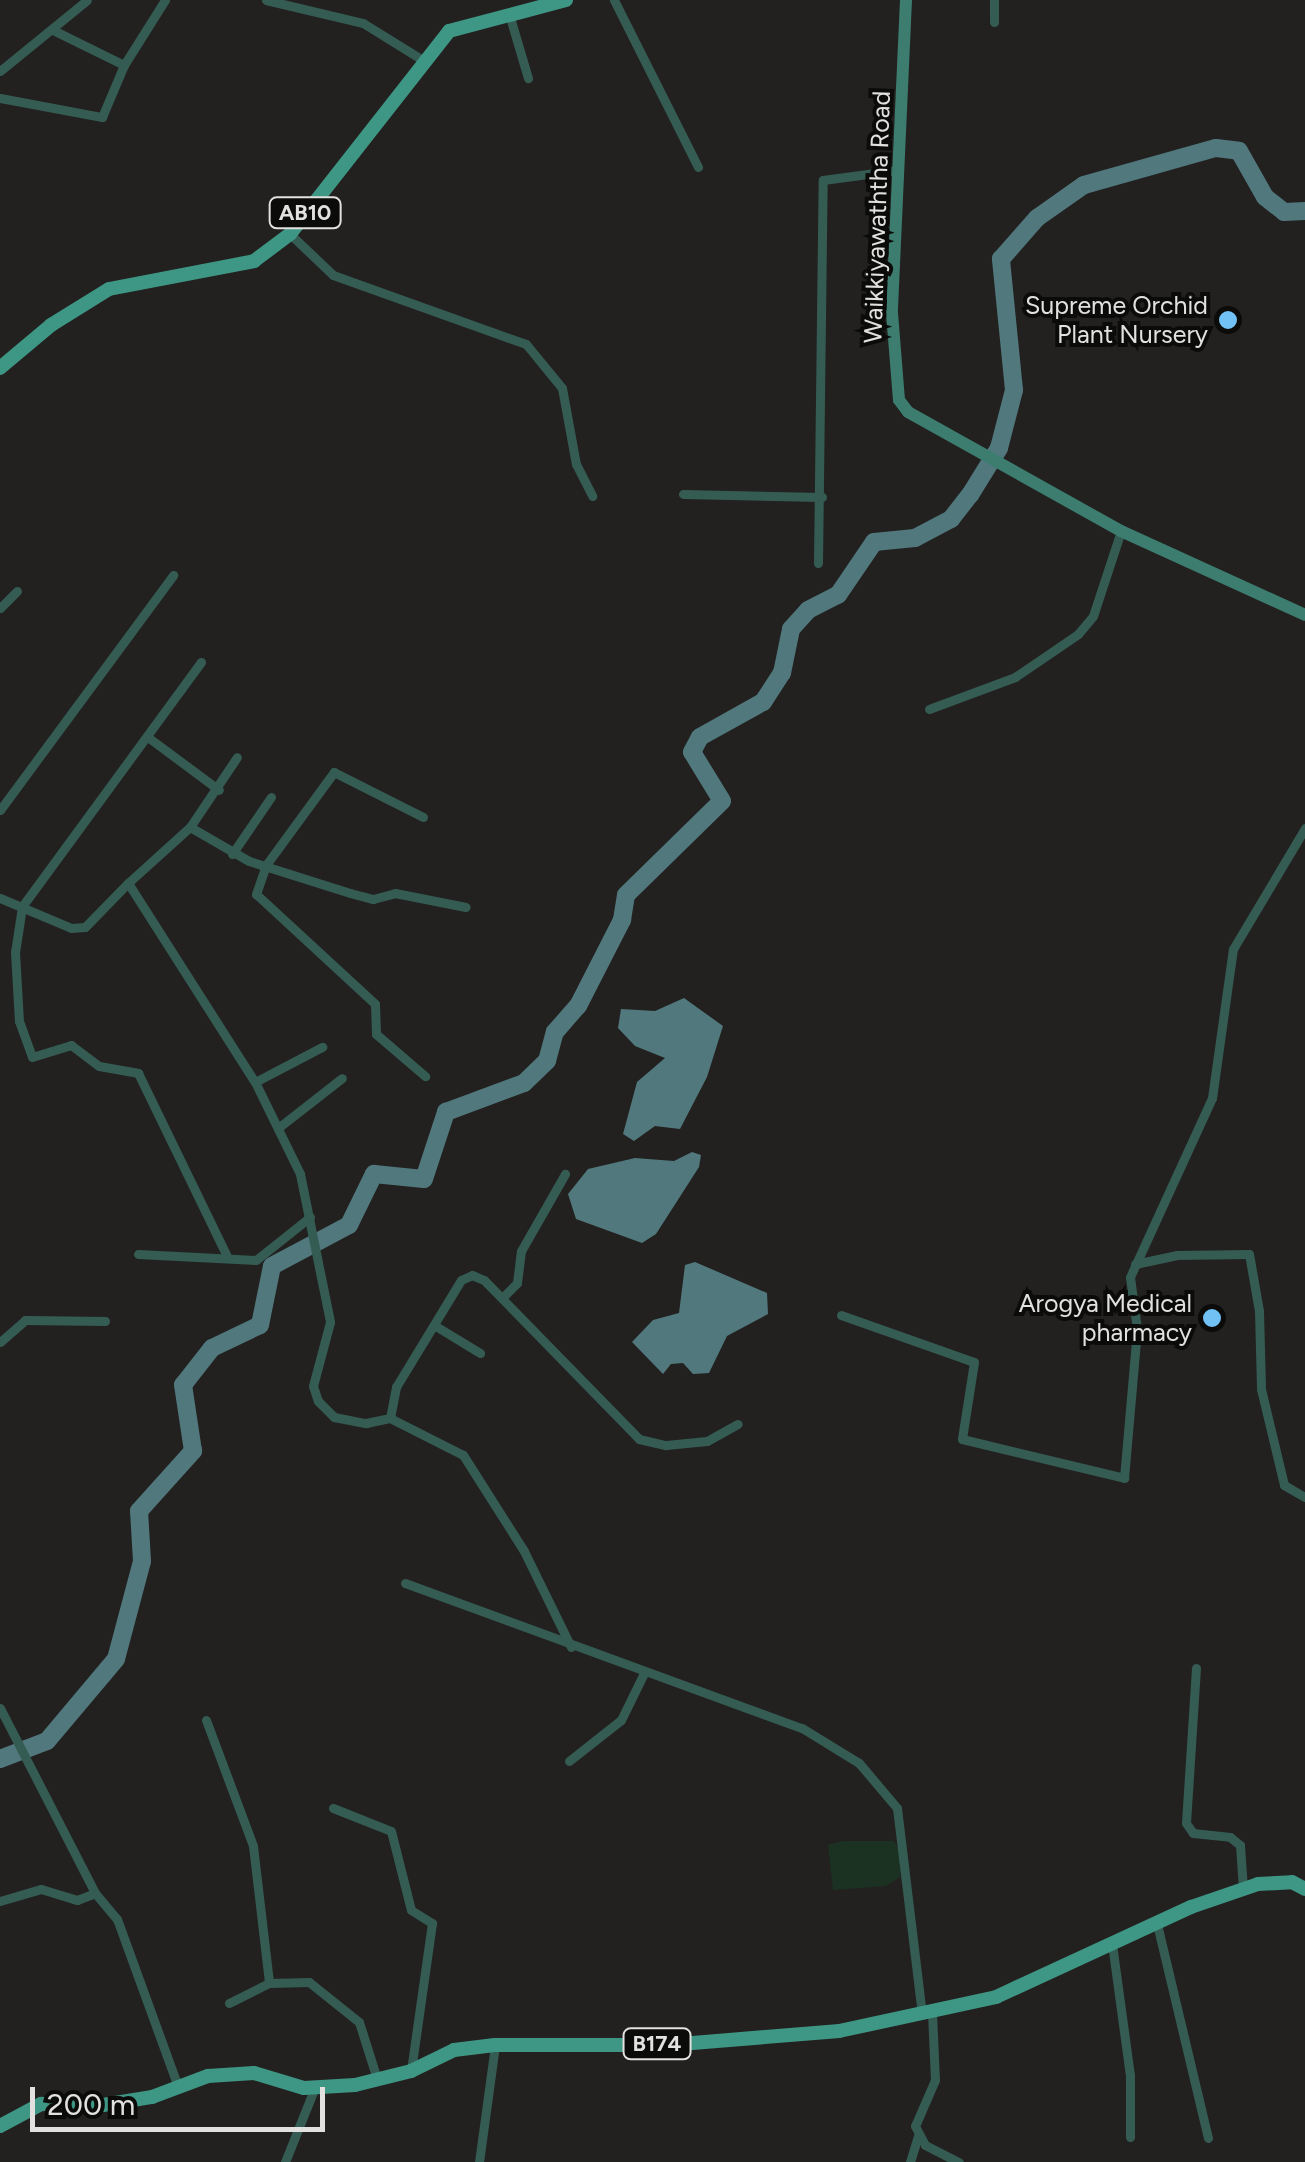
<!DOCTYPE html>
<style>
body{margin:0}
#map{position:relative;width:1305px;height:2162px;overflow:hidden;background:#22211f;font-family:Figtree,sans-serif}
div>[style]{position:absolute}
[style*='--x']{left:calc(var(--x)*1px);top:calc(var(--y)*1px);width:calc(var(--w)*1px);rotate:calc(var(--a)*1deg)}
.green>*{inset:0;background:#1b3222}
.water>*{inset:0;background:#51787d}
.river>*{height:18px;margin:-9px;padding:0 9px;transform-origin:9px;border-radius:9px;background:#51787d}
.street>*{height:9px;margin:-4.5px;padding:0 4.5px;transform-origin:4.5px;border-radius:4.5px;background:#355c53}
.secondary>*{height:12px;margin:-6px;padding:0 6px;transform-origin:6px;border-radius:6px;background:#3c7d6f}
.primary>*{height:14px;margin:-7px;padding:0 7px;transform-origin:7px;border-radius:7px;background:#3e9684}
.dots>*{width:28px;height:28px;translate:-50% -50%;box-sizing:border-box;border:5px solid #0b0b0a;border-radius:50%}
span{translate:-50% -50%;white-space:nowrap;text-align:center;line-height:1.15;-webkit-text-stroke:8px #0b0b0a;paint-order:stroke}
.shield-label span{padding:2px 8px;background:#0b0b0a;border:2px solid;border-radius:8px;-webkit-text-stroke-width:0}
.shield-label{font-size:22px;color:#e2e1e0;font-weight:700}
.street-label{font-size:25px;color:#e2e1e0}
.poi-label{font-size:25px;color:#e2e1e0}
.right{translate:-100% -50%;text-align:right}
.scale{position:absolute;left:30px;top:2087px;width:295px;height:45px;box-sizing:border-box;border:5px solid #e2e1e0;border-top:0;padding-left:12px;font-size:30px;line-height:35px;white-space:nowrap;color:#e2e1e0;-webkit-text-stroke:8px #0b0b0a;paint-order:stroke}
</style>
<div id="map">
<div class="green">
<i style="clip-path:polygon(843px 1841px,894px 1841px,902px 1856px,900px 1877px,886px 1886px,833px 1890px,828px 1845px)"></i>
</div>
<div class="water">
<i style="clip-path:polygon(684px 998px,723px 1026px,707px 1077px,680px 1129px,655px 1126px,634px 1141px,623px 1134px,637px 1082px,665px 1058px,635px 1046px,618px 1028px,621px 1009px,655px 1011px)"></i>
<i style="clip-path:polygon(692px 1152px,701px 1155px,699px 1167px,656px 1234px,642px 1243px,576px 1219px,568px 1194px,588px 1169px,635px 1158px,674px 1161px)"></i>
<i style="clip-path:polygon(695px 1262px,767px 1293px,768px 1314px,727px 1336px,709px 1373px,693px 1374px,683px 1363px,671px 1364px,663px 1374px,632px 1342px,653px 1320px,679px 1313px,685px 1265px)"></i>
</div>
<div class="river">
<i style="--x:0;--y:1759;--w:50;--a:-21"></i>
<i style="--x:47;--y:1741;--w:107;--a:-49.9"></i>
<i style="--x:116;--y:1659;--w:101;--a:-75.1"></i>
<i style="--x:142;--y:1561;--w:50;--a:-93.4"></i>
<i style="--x:139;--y:1511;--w:81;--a:-48"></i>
<i style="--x:193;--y:1451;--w:67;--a:-98.6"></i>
<i style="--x:183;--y:1385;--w:47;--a:-51.9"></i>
<i style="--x:212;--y:1348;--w:53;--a:-25.6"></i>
<i style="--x:260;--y:1325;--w:60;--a:-78.5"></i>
<i style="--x:272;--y:1266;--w:87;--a:-28"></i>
<i style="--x:349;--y:1225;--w:57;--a:-63.9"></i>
<i style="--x:374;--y:1174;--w:50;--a:5.7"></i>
<i style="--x:424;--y:1179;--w:71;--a:-71.8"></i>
<i style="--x:446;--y:1112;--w:83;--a:-20.4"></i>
<i style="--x:524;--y:1083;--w:32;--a:-44"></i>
<i style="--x:547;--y:1061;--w:30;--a:-75"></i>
<i style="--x:555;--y:1032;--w:35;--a:-49"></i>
<i style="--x:578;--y:1006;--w:97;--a:-62.9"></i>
<i style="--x:622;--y:920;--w:25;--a:-81"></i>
<i style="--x:626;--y:895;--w:134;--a:-44.4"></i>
<i style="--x:722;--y:801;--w:57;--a:-121.5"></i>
<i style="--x:692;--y:752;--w:17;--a:-62"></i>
<i style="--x:700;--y:737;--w:72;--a:-29.1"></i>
<i style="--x:763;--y:702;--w:35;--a:-57"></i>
<i style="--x:782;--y:673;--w:45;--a:-78.4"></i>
<i style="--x:791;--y:629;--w:25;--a:-48"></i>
<i style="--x:808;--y:610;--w:34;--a:-27"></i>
<i style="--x:838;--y:595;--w:64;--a:-55.8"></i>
<i style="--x:874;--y:542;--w:41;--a:-5.6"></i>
<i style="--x:915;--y:538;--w:41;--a:-27.8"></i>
<i style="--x:951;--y:519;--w:31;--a:-52"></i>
<i style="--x:970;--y:495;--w:55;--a:-58.3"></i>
<i style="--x:999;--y:448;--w:60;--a:-75.5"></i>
<i style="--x:1014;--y:390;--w:132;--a:-95.7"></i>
<i style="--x:1001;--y:259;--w:55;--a:-48.7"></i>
<i style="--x:1037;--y:218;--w:57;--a:-35.1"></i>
<i style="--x:1084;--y:185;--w:137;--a:-15.7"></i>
<i style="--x:1216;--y:148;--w:23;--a:7"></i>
<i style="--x:1239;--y:151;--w:53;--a:60.5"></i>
<i style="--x:1265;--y:197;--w:24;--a:38"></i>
<i style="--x:1284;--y:212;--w:21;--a:-3"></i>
</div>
<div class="street">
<i style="--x:266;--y:0;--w:100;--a:13.3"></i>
<i style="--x:363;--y:23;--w:68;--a:31.8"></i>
<i style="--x:614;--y:0;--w:187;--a:63.3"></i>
<i style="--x:509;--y:14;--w:67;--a:73.5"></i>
<i style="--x:994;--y:22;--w:22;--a:-90"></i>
<i style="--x:124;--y:65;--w:77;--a:-57.8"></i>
<i style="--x:0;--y:71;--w:112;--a:-39.2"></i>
<i style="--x:0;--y:98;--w:104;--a:10.6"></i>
<i style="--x:102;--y:117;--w:56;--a:-67.1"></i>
<i style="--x:124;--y:65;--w:79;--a:-153.8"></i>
<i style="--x:290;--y:234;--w:59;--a:43.6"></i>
<i style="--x:333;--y:275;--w:205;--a:19.7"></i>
<i style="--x:526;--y:344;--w:57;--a:50.7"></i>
<i style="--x:562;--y:388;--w:77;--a:79.6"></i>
<i style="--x:576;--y:464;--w:36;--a:63"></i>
<i style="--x:683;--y:494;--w:139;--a:1.2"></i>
<i style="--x:818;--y:563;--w:383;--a:-89.3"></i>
<i style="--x:823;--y:180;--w:75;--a:-7.7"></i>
<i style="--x:0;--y:608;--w:24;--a:-45"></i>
<i style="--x:201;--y:662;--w:303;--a:126.2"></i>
<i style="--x:22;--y:907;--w:46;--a:98.8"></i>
<i style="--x:15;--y:952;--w:69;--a:86.7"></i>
<i style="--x:19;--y:1021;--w:38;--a:70"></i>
<i style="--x:32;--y:1057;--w:41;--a:-17.1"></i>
<i style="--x:71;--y:1045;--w:35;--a:37"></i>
<i style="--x:99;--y:1066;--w:40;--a:10"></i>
<i style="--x:138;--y:1073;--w:203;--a:64.1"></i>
<i style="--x:929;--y:709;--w:92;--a:-20.4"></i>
<i style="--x:1015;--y:677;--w:76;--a:-34.3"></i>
<i style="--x:1078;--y:634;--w:23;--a:-50"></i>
<i style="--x:1093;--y:616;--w:89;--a:-71.8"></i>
<i style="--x:149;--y:738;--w:87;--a:36.6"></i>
<i style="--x:0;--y:810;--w:292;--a:-53.6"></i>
<i style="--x:423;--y:817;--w:100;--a:-153.2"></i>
<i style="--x:334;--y:772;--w:115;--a:126.2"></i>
<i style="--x:266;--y:865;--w:31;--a:109"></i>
<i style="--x:256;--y:894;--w:162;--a:42.7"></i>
<i style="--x:375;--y:1004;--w:30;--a:88"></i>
<i style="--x:376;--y:1034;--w:65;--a:40.6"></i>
<i style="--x:190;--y:827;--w:68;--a:30"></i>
<i style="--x:249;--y:861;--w:106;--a:17.6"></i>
<i style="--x:350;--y:893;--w:24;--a:15"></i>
<i style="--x:373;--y:899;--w:23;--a:-15"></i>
<i style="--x:395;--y:893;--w:72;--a:11.2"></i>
<i style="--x:232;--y:854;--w:69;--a:-55.6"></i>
<i style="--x:128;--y:883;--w:84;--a:-42.1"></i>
<i style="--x:190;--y:827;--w:84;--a:-56.1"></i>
<i style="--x:0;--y:898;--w:77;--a:22.9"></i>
<i style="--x:71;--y:928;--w:14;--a:-4"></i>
<i style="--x:85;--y:927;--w:62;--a:-45.7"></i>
<i style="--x:128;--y:883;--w:236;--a:57.5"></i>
<i style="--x:255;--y:1082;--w:102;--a:63.9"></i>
<i style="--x:300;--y:1174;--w:151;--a:78.5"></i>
<i style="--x:330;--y:1322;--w:66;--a:104.9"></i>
<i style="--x:313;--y:1386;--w:16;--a:72"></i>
<i style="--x:318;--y:1401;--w:23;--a:45"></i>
<i style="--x:334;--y:1417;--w:33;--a:11"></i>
<i style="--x:366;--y:1423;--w:25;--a:-12"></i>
<i style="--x:255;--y:1082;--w:76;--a:-27.6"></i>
<i style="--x:278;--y:1128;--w:81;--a:-38"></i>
<i style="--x:138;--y:1254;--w:118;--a:2.9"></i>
<i style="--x:256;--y:1260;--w:69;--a:-38.5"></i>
<i style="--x:1135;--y:1264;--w:43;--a:-12.1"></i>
<i style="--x:1177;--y:1255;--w:72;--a:-0.8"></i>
<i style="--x:1249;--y:1254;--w:58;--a:80"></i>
<i style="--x:1259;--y:1311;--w:78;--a:88.5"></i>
<i style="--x:1261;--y:1389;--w:99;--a:76.5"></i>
<i style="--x:1284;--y:1485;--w:24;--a:30"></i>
<i style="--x:502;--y:1298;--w:21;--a:-45"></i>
<i style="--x:517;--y:1283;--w:32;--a:-83"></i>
<i style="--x:521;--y:1251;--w:89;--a:-60.3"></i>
<i style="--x:841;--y:1315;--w:141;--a:19.5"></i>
<i style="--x:974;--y:1362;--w:78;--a:98.9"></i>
<i style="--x:962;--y:1439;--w:167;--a:13.5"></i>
<i style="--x:1124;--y:1478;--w:150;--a:-85"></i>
<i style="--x:1137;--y:1329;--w:52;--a:-97.7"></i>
<i style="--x:1130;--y:1277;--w:197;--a:-65.4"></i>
<i style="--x:1212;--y:1098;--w:150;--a:-82"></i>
<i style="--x:1233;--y:949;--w:141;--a:-59.2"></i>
<i style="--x:434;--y:1325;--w:54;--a:31.3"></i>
<i style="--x:0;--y:1342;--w:33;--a:-41"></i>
<i style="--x:25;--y:1320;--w:80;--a:0.7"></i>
<i style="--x:405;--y:1583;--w:423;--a:20.1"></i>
<i style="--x:802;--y:1728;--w:67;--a:31.6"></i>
<i style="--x:859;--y:1763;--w:59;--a:49.8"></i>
<i style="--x:897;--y:1808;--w:208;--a:83.1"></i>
<i style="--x:571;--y:1647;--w:107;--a:-116.1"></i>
<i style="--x:524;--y:1551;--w:114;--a:-122.4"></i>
<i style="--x:463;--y:1455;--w:82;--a:-153.1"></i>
<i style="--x:390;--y:1418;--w:32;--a:-79"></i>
<i style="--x:396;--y:1387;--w:125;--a:-58.7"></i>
<i style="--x:461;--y:1280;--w:12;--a:-24"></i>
<i style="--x:472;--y:1275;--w:13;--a:23"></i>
<i style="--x:484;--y:1280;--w:222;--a:45.7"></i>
<i style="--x:639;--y:1439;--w:28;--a:13"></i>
<i style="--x:666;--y:1445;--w:41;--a:-5.6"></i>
<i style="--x:707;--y:1441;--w:35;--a:-29"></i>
<i style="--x:1196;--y:1668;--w:155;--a:93.7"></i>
<i style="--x:1186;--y:1823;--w:12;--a:55"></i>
<i style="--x:1193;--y:1833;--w:37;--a:6"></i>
<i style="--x:1230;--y:1837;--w:13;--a:39"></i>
<i style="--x:1240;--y:1845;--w:44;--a:86.1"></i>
<i style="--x:0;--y:1708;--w:208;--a:62.8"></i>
<i style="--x:95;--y:1893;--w:34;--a:50"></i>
<i style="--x:117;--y:1919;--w:179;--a:70"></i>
<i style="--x:206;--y:1720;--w:134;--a:69.5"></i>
<i style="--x:253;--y:1846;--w:138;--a:83.3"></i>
<i style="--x:569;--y:1761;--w:66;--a:-38.3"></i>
<i style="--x:621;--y:1720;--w:52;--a:-63.9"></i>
<i style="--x:333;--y:1808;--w:62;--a:21.6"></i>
<i style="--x:391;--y:1831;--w:81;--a:75.8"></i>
<i style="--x:411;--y:1910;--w:25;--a:32"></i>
<i style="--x:432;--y:1923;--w:149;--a:98.1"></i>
<i style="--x:0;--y:1901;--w:43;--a:-16.3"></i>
<i style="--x:41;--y:1889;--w:38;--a:17"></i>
<i style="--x:77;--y:1900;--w:19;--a:-21"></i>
<i style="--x:1157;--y:1924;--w:220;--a:76.6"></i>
<i style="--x:1112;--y:1944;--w:132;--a:82.2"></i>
<i style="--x:1130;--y:2075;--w:62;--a:90"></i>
<i style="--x:229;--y:2003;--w:45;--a:-26.6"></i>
<i style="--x:269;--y:1983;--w:40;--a:-1.4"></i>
<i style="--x:309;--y:1982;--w:64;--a:38.7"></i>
<i style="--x:359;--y:2022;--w:60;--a:72.5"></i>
<i style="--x:932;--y:2012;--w:68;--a:87.5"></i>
<i style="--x:935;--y:2080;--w:50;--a:113.5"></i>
<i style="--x:915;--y:2126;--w:21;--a:62"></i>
<i style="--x:925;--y:2145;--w:38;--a:27"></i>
<i style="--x:285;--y:2162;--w:81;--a:-68.2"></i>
<i style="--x:479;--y:2162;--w:118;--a:-82.2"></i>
<i style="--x:910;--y:2162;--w:27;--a:-73"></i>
</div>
<div class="secondary">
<i style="--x:906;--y:0;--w:313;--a:92.6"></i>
<i style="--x:892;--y:313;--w:87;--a:85.4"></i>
<i style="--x:899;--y:400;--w:15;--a:53"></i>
<i style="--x:908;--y:412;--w:244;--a:29.2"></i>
<i style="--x:1121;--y:531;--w:202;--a:24.5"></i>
</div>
<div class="primary">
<i style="--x:0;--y:368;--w:67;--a:-40.1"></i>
<i style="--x:51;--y:325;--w:68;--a:-31.8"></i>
<i style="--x:109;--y:289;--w:148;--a:-10.9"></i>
<i style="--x:254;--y:261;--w:45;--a:-36.9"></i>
<i style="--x:290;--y:234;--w:258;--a:-51.9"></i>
<i style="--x:449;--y:31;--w:121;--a:-14.8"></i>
<i style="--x:0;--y:2126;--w:47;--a:-28.2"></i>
<i style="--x:41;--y:2104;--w:62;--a:0.9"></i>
<i style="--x:103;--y:2105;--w:50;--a:-9.3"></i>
<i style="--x:152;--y:2097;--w:60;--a:-20.6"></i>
<i style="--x:208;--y:2076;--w:46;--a:-3.7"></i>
<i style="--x:254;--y:2073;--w:52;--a:16.7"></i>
<i style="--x:304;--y:2088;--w:51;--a:-3.4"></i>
<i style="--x:355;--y:2085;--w:58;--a:-14"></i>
<i style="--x:411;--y:2071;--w:48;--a:-26"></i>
<i style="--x:454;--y:2050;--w:41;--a:-7"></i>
<i style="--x:495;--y:2045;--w:173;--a:0"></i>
<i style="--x:668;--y:2045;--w:172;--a:-4.7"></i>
<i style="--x:839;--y:2031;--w:161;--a:-12.2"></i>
<i style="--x:996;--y:1997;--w:215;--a:-24.8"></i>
<i style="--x:1191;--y:1907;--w:71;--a:-18.9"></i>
<i style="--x:1258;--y:1884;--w:34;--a:-3"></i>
<i style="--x:1292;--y:1882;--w:15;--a:28"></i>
</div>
<div class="dots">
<i style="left:1228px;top:320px;background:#71c1f5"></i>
<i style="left:1212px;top:1318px;background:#71c1f5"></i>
</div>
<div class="shield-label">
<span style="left:305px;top:213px">AB10</span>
<span style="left:657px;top:2044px">B174</span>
</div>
<div class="street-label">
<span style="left:877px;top:217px;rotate:-88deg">Waikkiyawaththa Road</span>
</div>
<div class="poi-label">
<span class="right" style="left:1208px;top:320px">Supreme Orchid<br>Plant Nursery</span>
<span class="right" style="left:1192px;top:1318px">Arogya Medical<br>pharmacy</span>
</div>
<div class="scale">200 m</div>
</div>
